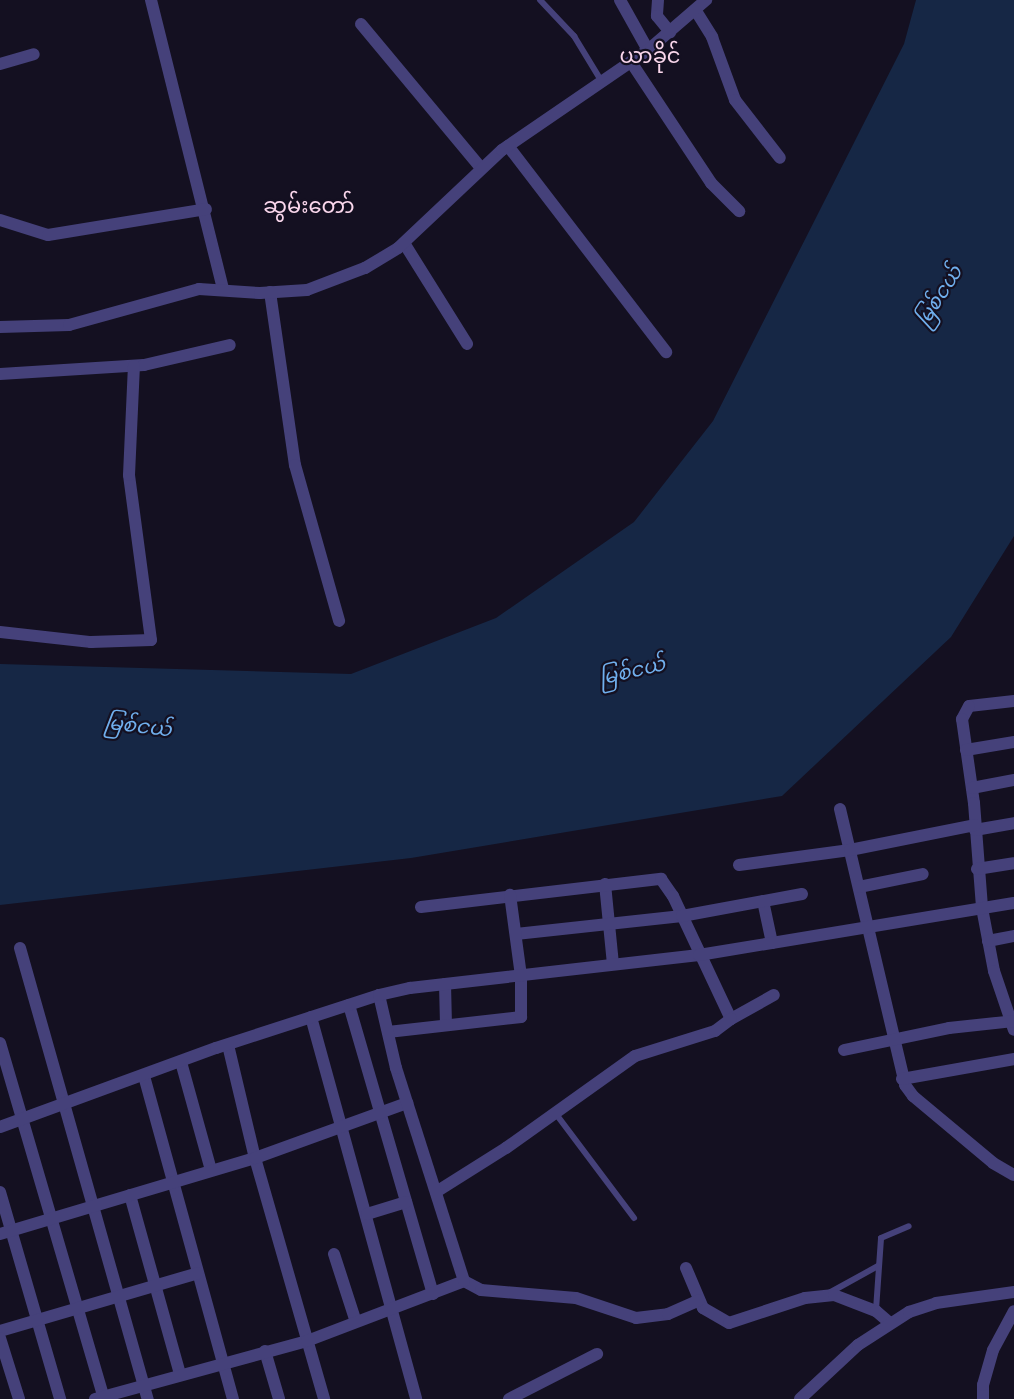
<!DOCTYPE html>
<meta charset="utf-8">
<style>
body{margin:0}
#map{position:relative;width:1014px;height:1399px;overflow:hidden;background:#141021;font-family:"Space Grotesk","Noto Sans Myanmar",sans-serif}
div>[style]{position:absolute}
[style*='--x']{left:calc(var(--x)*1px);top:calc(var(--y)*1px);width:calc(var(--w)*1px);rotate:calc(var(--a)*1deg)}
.water>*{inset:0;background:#162745}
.lane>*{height:6px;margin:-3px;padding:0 3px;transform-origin:3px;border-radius:3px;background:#45417a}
.street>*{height:12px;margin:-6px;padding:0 6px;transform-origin:6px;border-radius:6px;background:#45417a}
span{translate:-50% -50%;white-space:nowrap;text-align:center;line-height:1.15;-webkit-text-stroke:4.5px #141021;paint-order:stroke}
.water-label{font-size:20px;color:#70afed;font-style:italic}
.quarter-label{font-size:21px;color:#fad7ec}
</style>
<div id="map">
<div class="water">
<i style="clip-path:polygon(916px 0,1014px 0,1014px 536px,951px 637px,782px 796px,411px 858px,0 905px,0 664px,351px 674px,496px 618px,634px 522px,713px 421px,904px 44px)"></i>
</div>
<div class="lane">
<i style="--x:540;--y:0;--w:50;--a:46.6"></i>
<i style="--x:574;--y:36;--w:54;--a:58.7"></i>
<i style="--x:556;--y:1114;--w:130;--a:53.1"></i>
<i style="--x:829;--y:1293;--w:56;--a:-28.9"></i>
<i style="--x:876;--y:1310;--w:72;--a:-86"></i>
<i style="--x:881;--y:1238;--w:30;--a:-23"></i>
</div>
<div class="street">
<i style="--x:151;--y:0;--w:297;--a:76"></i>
<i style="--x:620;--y:0;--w:57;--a:60.8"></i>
<i style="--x:658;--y:0;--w:16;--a:94"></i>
<i style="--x:657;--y:16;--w:21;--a:51"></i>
<i style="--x:696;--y:11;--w:31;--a:58"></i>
<i style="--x:712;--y:37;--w:67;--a:69.9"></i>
<i style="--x:735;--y:100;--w:73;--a:52.2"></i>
<i style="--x:361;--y:24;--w:186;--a:50.2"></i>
<i style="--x:631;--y:62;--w:145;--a:56.5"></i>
<i style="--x:711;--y:183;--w:40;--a:45"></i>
<i style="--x:0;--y:64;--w:35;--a:-16"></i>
<i style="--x:508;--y:146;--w:260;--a:52.5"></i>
<i style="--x:0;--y:220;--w:50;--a:17.4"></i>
<i style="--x:48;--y:235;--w:160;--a:-9.3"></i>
<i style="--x:404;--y:243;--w:119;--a:58"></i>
<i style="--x:270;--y:292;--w:175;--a:81.8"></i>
<i style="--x:295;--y:465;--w:162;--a:74.2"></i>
<i style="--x:0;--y:327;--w:69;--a:-1.7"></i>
<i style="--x:69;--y:325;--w:135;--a:-15.5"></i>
<i style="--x:199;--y:289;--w:61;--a:3.8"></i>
<i style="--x:260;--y:293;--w:47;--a:-3.7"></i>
<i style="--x:307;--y:290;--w:62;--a:-20.8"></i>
<i style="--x:365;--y:268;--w:39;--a:-31"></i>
<i style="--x:398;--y:248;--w:143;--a:-43.3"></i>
<i style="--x:502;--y:150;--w:177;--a:-34.4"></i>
<i style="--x:648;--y:50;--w:77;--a:-40.8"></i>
<i style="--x:0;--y:374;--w:144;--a:-3.6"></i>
<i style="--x:144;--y:365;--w:88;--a:-13.1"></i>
<i style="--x:0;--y:632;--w:92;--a:6.3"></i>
<i style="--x:91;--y:642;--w:60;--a:-1.9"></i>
<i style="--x:151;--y:640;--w:166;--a:-97.6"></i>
<i style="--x:129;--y:475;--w:109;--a:-87.4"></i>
<i style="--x:1014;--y:701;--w:45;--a:173.7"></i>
<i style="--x:969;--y:706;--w:15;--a:118"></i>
<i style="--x:962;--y:719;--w:85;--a:81.9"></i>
<i style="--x:974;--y:803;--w:105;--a:85.6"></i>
<i style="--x:982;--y:908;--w:64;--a:79.2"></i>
<i style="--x:994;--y:971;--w:62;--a:71.3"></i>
<i style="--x:966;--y:750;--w:49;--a:-9.5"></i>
<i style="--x:972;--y:788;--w:43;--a:-10.8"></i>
<i style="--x:840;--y:809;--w:284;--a:76.7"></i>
<i style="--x:905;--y:1085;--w:14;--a:54"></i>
<i style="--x:913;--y:1096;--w:104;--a:39.9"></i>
<i style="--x:993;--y:1163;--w:24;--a:30"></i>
<i style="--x:975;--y:830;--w:40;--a:-10"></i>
<i style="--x:739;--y:865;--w:112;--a:-7.7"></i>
<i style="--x:850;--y:850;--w:127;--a:-11.3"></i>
<i style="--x:977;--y:869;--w:37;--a:-9"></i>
<i style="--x:605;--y:884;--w:80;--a:84.3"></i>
<i style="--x:859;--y:887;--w:65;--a:-11.5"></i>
<i style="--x:763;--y:901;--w:43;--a:77.9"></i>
<i style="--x:421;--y:907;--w:242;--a:-6.7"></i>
<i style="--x:661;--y:879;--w:21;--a:55"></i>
<i style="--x:673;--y:896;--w:136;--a:64.8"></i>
<i style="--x:731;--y:1019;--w:49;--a:-29.2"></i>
<i style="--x:516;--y:934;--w:167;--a:-6.2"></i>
<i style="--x:682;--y:916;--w:122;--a:-10.4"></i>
<i style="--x:988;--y:941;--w:26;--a:-11"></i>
<i style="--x:20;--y:948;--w:469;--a:74.2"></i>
<i style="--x:445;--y:984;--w:41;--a:88.6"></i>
<i style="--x:349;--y:1005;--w:301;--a:73.8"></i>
<i style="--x:311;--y:1017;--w:396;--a:74.6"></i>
<i style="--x:388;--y:1032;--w:134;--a:-6.4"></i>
<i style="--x:521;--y:1017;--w:41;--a:-90"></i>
<i style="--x:521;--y:976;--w:82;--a:-97.7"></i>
<i style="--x:0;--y:1043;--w:371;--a:73.7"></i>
<i style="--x:228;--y:1045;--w:116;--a:76.6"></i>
<i style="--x:255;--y:1158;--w:251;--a:74"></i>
<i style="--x:844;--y:1050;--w:107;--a:-11.8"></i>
<i style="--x:949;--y:1028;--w:65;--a:-6.1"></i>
<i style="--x:181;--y:1062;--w:112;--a:74.5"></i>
<i style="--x:144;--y:1076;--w:335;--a:74.6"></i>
<i style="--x:902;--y:1079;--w:114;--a:-10.1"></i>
<i style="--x:0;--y:1127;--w:230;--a:-20.1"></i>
<i style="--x:216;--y:1048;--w:171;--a:-18"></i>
<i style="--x:0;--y:1192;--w:216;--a:73.8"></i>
<i style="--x:436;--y:1192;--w:83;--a:-32.2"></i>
<i style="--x:506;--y:1148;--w:158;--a:-35.5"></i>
<i style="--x:635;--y:1056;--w:84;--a:-17.4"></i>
<i style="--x:715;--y:1031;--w:20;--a:-37"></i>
<i style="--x:130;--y:1195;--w:186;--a:74.4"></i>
<i style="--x:367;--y:1214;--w:41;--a:-17.1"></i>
<i style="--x:0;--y:1234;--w:266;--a:-16.6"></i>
<i style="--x:255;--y:1158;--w:162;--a:-19.9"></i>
<i style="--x:334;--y:1254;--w:71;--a:72.1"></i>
<i style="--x:686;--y:1268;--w:43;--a:67"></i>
<i style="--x:703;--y:1308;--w:30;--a:30"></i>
<i style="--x:729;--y:1323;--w:80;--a:-18.2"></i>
<i style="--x:805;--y:1298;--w:29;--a:-6"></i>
<i style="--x:834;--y:1295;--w:45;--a:20.9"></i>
<i style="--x:876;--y:1311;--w:18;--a:41"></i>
<i style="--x:464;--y:1281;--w:19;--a:28"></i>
<i style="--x:481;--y:1290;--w:95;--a:4.8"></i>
<i style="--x:576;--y:1298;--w:63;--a:18.4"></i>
<i style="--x:636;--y:1318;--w:32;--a:-7"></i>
<i style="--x:668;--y:1314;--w:34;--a:-24"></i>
<i style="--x:0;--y:1331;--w:206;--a:-16.3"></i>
<i style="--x:0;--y:1338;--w:64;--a:72.7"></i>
<i style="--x:265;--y:1351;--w:50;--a:73.7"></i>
<i style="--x:95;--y:1399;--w:220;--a:-15.3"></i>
<i style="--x:307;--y:1341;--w:168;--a:-20.9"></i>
<i style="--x:464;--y:1281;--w:224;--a:-107.7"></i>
<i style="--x:396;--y:1068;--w:75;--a:-103.1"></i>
<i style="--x:379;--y:995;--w:32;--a:-13"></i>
<i style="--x:410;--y:988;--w:291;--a:-6.5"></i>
<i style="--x:699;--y:955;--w:319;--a:-9.4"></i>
<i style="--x:509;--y:1399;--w:99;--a:-27.1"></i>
<i style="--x:800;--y:1399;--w:79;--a:-43"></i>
<i style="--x:858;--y:1345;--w:61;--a:-32.9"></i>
<i style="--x:909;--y:1312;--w:28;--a:-18"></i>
<i style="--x:936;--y:1303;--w:79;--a:-8"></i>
<i style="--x:983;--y:1399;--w:14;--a:-90"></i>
<i style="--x:983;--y:1385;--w:36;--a:-74"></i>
<i style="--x:993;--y:1350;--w:44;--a:-61.7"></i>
</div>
<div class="water-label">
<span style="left:939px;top:296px;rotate:-57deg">မြစ်ငယ်</span>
<span style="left:632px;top:671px;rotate:-13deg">မြစ်ငယ်</span>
<span style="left:138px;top:726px;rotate:7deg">မြစ်ငယ်</span>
</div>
<div class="quarter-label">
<span style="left:650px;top:56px">ယာခိုင်</span>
<span style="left:309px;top:206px">ဆွမ်းတော်</span>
</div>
</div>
